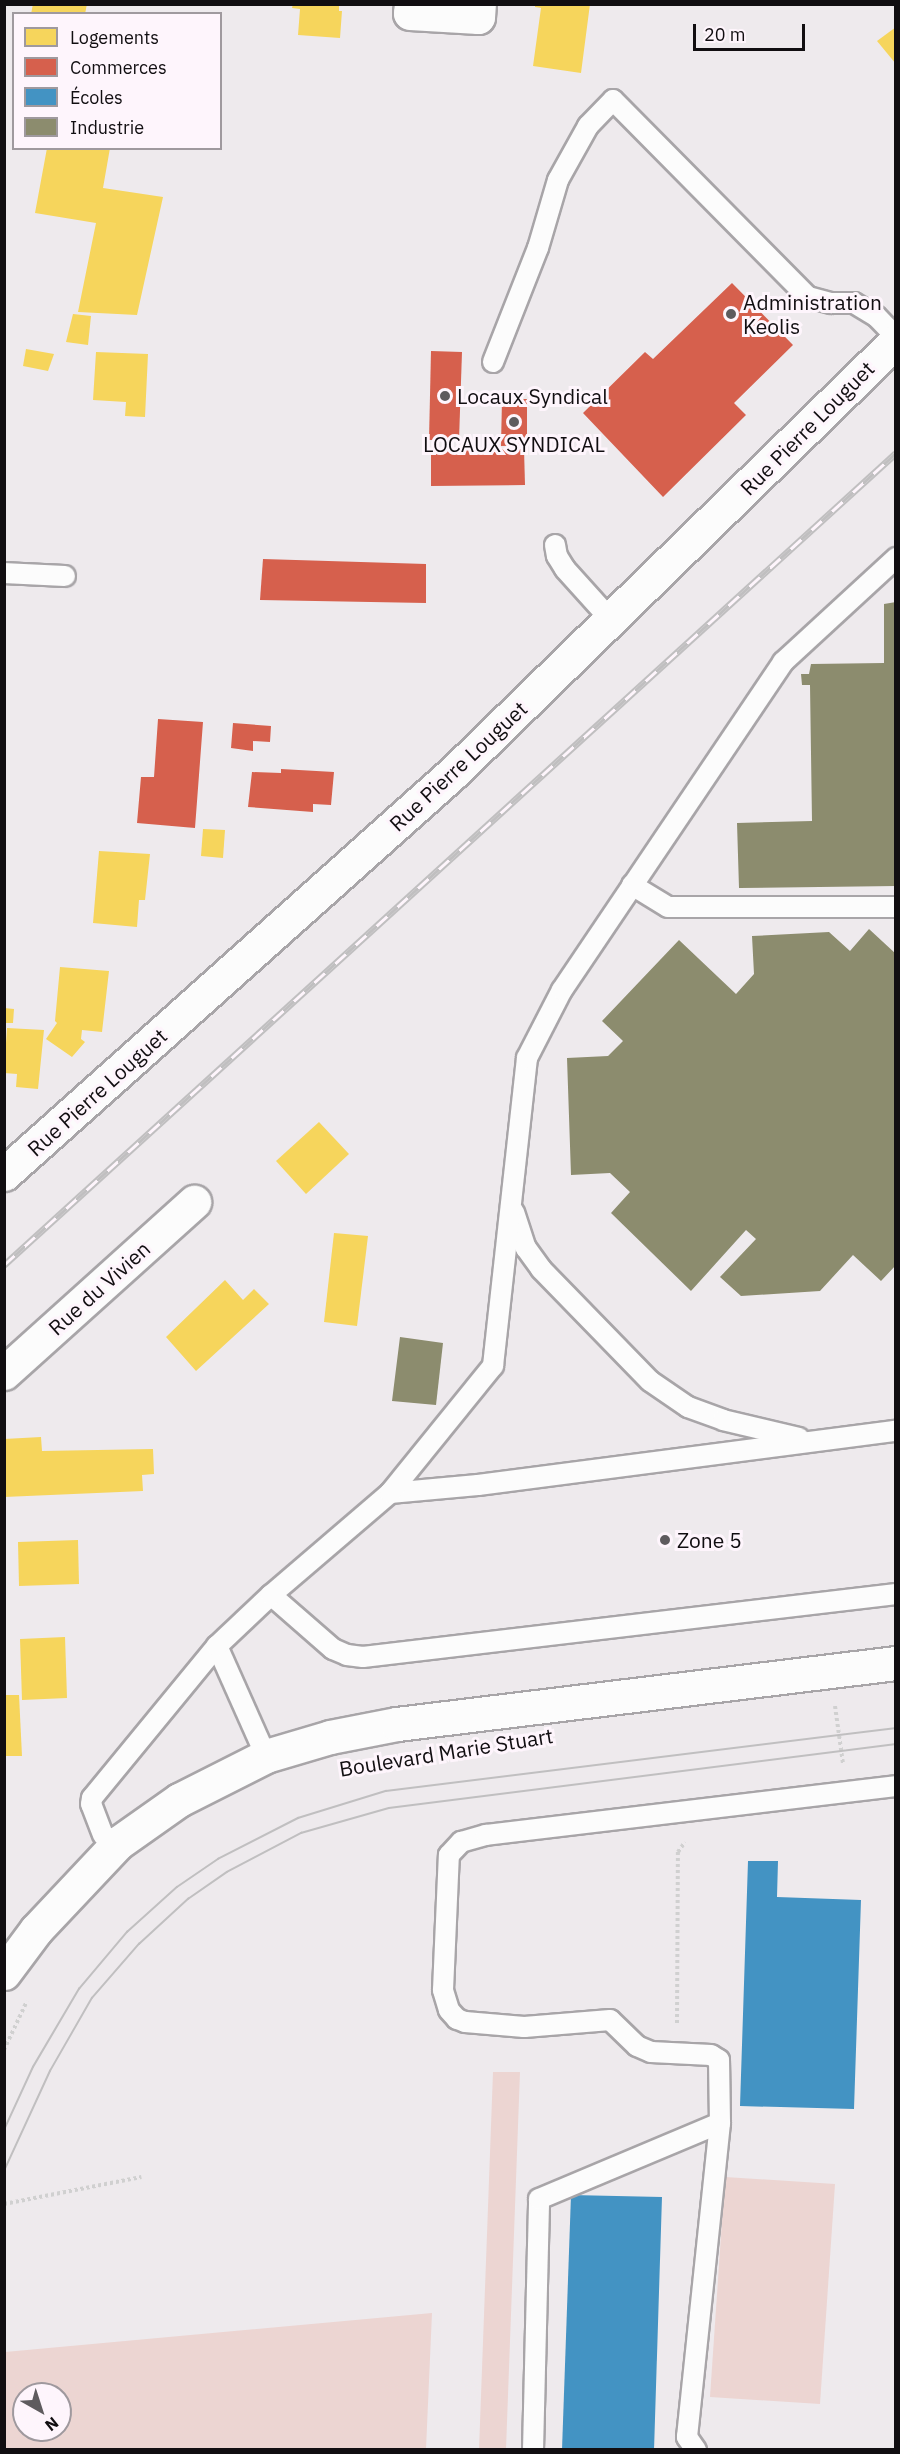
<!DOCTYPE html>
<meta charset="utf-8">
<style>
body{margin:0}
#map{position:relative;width:900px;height:2454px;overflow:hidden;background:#eeeaed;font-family:"IBM Plex Sans",sans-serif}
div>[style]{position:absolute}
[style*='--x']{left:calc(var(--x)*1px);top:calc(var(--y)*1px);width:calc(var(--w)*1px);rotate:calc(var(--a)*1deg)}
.green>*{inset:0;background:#ecd5d2}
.homes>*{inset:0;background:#f6d55c}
.shops>*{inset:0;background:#d6604d}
.schools>*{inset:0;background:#4393c3}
.industry>*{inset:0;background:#8c8c6e}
.path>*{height:4px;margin-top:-2px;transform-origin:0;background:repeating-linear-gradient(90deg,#d0d0d0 0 3px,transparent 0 6px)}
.roads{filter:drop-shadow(2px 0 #a8a5a8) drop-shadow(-2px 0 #a8a5a8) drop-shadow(0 2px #a8a5a8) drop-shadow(0 -2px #a8a5a8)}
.service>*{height:20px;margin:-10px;padding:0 10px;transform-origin:10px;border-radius:10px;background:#fcfcfc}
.minor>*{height:33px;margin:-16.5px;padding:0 16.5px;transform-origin:16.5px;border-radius:16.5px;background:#fcfcfc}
.tertiary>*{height:33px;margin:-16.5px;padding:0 16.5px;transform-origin:16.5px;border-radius:16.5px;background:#fcfcfc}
.secondary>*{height:33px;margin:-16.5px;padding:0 16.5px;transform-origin:16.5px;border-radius:16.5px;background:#fcfcfc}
.tram>*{height:1.5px;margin:-0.75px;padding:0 0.75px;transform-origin:0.75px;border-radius:0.75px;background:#c0bfc0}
.rail>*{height:7px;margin-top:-3.5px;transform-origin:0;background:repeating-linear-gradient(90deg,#fef5fc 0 14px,#c0bfc0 0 28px);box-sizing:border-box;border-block:2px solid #c0bfc0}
.dots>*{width:16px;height:16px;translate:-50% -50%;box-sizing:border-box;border:3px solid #fef5fc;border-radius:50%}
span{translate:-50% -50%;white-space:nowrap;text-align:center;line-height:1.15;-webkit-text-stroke:6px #fef5fc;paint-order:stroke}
.poi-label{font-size:21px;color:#110e11}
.left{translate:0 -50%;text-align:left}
.street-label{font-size:21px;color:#110e11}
.frame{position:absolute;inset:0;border:6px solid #110e11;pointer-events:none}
.legend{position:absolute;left:12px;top:12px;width:210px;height:138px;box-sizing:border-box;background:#fef5fc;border:2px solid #9f999e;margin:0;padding:8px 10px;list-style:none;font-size:18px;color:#110e11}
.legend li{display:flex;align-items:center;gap:12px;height:30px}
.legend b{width:30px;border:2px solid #9f999e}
.north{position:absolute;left:12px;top:2382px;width:60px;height:60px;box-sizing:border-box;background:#fef5fc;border:2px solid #9f999e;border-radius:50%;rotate:141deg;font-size:16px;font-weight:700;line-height:24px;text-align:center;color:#110e11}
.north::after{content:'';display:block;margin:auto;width:21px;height:27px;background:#5e5b5e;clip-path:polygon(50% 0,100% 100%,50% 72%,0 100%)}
.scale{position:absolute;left:693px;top:24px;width:112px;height:27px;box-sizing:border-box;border:3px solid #110e11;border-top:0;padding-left:8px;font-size:18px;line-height:21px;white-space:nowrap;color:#110e11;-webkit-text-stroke:4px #fef5fc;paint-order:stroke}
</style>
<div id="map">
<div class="green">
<i style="clip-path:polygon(493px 2072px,520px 2072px,506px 2449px,479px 2450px)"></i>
<i style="clip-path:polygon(725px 2177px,835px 2184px,820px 2404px,710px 2397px)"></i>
<i style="clip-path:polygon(evenodd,432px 2313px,426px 2449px,5px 2449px,5px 2352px,432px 2313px,24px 2394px,60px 2394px,60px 2430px,24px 2430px,24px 2394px)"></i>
</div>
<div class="homes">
<i style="clip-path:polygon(33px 4px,87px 4px,85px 14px,31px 14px)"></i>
<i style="clip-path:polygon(293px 4px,339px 4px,339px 11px,342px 11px,340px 38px,298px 35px,300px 9px,292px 8px)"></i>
<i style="clip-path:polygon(535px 4px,590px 4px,581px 73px,533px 66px,541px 8px,535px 7px)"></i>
<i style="clip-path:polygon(896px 27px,896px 64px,877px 41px)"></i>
<i style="clip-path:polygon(47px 148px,110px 148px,103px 188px,163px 197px,137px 315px,78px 312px,96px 223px,35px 213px)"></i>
<i style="clip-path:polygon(73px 314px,91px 316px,88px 345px,66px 342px)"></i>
<i style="clip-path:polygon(26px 349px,54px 354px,48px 371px,23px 366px)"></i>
<i style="clip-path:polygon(96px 352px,148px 354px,145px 417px,125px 416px,126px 402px,93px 400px)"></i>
<i style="clip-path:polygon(203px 829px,225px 830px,223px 858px,201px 856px)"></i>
<i style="clip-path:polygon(99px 851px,150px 854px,145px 900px,139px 900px,137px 927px,93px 923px)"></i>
<i style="clip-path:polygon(60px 967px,109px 971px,102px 1032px,82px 1030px,81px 1039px,85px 1042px,72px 1057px,46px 1039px,57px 1023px,55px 1021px)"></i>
<i style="clip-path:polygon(4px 1008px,14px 1009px,13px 1023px,4px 1023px)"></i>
<i style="clip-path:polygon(7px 1028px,44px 1030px,38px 1089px,16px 1087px,17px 1074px,4px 1073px)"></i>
<i style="clip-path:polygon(319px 1122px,349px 1154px,306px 1194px,276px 1161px)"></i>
<i style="clip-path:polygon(334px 1233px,368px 1236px,357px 1326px,324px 1322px)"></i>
<i style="clip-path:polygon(225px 1280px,243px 1300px,254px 1289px,269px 1304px,196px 1371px,166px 1337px)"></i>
<i style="clip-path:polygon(41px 1437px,42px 1451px,153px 1449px,154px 1474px,142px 1475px,143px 1491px,4px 1497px,4px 1439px)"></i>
<i style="clip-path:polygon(78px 1540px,79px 1584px,19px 1586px,18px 1542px)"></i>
<i style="clip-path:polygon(65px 1637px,67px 1698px,22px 1700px,20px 1639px)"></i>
<i style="clip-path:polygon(4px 1695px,19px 1695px,22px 1756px,4px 1756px)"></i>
</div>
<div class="shops">
<i style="clip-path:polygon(732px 283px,793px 345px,734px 403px,746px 415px,663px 497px,583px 413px,645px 352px,653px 359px)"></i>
<i style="clip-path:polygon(431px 351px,462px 352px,459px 440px,429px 440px)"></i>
<i style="clip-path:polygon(502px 399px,527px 399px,527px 445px,501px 446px)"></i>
<i style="clip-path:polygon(524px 449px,525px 485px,431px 486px,431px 450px)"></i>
<i style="clip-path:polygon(263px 559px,426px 564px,426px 603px,260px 600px)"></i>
<i style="clip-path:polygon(158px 719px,203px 722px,195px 828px,137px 823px,141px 777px,154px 777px)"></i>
<i style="clip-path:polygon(233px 723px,271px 726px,270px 742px,253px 741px,253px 751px,231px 748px)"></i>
<i style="clip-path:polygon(281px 769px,334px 772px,331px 805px,313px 804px,313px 812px,248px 807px,252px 772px,281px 773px)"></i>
</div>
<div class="schools">
<i style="clip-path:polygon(748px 1861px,778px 1861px,777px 1897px,861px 1900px,854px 2109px,740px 2106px)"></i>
<i style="clip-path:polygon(571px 2195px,662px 2197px,654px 2450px,562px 2450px)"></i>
</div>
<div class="industry">
<i style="clip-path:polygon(896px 602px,896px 886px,739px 888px,737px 823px,812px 821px,810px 685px,802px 685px,801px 674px,809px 674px,811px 664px,884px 663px,884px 604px)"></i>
<i style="clip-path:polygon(869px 929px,896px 954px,896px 1265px,881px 1281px,853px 1255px,820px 1291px,741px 1296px,720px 1277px,756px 1239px,746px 1230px,691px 1291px,611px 1213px,630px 1192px,610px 1173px,571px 1175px,567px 1058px,608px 1056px,623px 1041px,602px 1021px,679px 940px,736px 994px,754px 974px,752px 936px,829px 932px,850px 951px)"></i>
<i style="clip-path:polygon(400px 1337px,443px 1343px,436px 1405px,392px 1401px)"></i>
</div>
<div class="path">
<i style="--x:835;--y:1706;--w:59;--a:82.1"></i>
<i style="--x:677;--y:2023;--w:171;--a:-89.7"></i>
<i style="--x:678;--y:1852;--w:12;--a:-55"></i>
<i style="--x:4;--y:2050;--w:54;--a:-64.9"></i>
<i style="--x:4;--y:2204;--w:140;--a:-11.1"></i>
</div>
<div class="roads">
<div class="service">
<i style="--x:493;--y:362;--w:123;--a:-68.5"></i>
<i style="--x:538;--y:248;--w:71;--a:-73.6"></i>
<i style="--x:558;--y:180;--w:62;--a:-60.9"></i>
<i style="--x:588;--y:126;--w:36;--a:-46"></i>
<i style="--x:613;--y:100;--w:277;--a:45.3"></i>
<i style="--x:808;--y:297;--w:24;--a:15"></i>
<i style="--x:831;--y:303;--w:23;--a:0"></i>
<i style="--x:854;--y:303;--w:26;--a:31"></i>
<i style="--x:876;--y:316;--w:29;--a:46"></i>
<i style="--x:555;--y:545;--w:11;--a:80"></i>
<i style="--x:557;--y:556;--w:15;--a:58"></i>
<i style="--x:565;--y:569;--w:70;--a:47.9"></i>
<i style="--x:4;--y:573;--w:61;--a:2.8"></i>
<i style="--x:632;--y:885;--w:42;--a:31.4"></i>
<i style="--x:668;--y:907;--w:228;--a:0"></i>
<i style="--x:514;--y:1212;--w:38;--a:72"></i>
<i style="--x:526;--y:1248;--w:26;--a:54"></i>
<i style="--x:541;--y:1269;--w:156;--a:45.8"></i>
<i style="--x:650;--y:1381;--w:46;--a:34.4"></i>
<i style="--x:688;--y:1407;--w:37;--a:20"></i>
<i style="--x:723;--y:1420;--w:78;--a:13.3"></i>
<i style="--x:390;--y:1493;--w:88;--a:-5.2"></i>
<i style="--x:478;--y:1485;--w:421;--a:-7.4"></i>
<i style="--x:271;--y:1595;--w:82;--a:41.1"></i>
<i style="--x:333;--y:1649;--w:15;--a:23"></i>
<i style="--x:347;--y:1655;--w:16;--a:7"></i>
<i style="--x:363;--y:1657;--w:537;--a:-6.74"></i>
<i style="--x:217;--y:1646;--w:120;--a:66"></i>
<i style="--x:103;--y:1835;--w:33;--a:-111"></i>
<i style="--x:91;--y:1804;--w:6;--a:-81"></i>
<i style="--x:92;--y:1798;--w:197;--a:-50.6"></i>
<i style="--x:217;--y:1646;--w:74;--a:-43.4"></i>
<i style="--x:271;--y:1595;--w:157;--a:-40.6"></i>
<i style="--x:390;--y:1493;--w:164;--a:-51"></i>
<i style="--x:493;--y:1366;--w:310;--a:-83.7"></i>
<i style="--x:527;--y:1058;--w:76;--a:-62.8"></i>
<i style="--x:562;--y:990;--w:396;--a:-56"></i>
<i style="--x:783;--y:662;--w:154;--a:-42.6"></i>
<i style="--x:533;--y:2450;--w:251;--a:-88.6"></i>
<i style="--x:539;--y:2199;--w:196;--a:-22.8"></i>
<i style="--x:696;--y:2450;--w:16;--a:-125"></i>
<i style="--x:687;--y:2437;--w:316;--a:-84"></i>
<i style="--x:720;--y:2123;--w:63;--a:-90.9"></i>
<i style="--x:719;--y:2060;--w:9;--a:-148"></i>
<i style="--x:711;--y:2055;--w:60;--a:-177.1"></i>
<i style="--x:651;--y:2052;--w:15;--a:-157"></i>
<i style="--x:637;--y:2046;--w:37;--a:-136"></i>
<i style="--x:610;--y:2020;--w:86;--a:175.3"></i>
<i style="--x:524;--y:2027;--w:59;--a:-175.2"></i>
<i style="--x:465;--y:2022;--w:9;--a:-159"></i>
<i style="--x:457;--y:2019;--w:12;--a:-132"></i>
<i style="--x:449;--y:2010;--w:21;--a:-107"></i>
<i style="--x:443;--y:1990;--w:135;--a:-87.5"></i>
<i style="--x:449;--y:1855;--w:18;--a:-47"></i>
<i style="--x:461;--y:1842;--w:26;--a:-16"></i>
<i style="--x:486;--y:1835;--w:413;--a:-6.8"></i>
</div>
<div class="minor">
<i style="--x:411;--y:4;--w:9;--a:96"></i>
<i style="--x:410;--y:13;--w:68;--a:3.4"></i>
<i style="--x:478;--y:17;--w:13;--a:-86"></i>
<i style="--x:4;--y:1373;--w:256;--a:-42"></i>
</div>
<div class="tertiary">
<i style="--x:4;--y:1174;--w:605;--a:-41.78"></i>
<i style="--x:455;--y:771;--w:616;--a:-44.28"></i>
</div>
<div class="secondary">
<i style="--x:4;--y:1973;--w:54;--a:-53.3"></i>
<i style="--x:36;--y:1930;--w:120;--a:-46.7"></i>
<i style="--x:118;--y:1843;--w:75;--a:-35.2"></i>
<i style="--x:179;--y:1800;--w:97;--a:-26.8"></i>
<i style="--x:266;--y:1756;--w:67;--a:-16.5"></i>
<i style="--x:330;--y:1737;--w:68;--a:-11"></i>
<i style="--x:397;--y:1724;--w:503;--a:-6.97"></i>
</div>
</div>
<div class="tram">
<i style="--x:4;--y:2130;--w:69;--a:-65.3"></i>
<i style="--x:33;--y:2067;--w:91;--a:-59.5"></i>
<i style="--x:79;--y:1989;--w:75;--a:-49.9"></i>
<i style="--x:127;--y:1932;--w:67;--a:-42"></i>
<i style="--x:177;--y:1887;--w:50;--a:-34.3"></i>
<i style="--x:218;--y:1859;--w:90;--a:-27.1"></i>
<i style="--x:298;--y:1818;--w:92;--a:-17.1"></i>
<i style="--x:386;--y:1791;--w:514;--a:-7.04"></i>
<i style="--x:4;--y:2171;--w:110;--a:-65.3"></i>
<i style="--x:50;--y:2071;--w:84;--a:-60.1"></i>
<i style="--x:92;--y:1998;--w:72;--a:-49"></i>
<i style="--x:139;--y:1944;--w:67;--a:-42.6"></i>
<i style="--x:188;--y:1899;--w:47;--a:-34.7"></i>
<i style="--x:227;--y:1872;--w:84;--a:-27.8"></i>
<i style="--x:301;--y:1833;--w:91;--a:-15.9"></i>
<i style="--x:389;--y:1808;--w:511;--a:-7.19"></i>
</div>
<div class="rail">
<i style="--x:4;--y:1265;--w:1206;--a:-42.31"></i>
</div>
<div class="dots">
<i style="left:731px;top:314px;background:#5e5b5e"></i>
<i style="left:445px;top:396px;background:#5e5b5e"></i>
<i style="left:514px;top:422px;background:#5e5b5e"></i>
<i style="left:665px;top:1540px;background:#5e5b5e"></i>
</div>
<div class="poi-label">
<span class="left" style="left:743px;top:314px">Administration<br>Keolis</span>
<span class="left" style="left:457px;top:396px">Locaux Syndical</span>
<span style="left:514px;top:444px">LOCAUX SYNDICAL</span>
<span class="left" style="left:677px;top:1540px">Zone 5</span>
</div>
<div class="street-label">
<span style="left:807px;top:428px;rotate:-45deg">Rue Pierre Louguet</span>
<span style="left:458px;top:766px;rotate:-43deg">Rue Pierre Louguet</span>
<span style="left:97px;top:1092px;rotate:-42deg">Rue Pierre Louguet</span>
<span style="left:99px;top:1288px;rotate:-42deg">Rue du Vivien</span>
<span style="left:446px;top:1752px;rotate:-9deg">Boulevard Marie Stuart</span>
</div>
<div class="frame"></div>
<ul class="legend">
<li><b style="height:16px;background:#f6d55c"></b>Logements</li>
<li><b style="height:16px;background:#d6604d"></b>Commerces</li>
<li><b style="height:16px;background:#4393c3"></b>Écoles</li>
<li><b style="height:16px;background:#8c8c6e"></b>Industrie</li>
</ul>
<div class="north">N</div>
<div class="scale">20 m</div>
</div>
